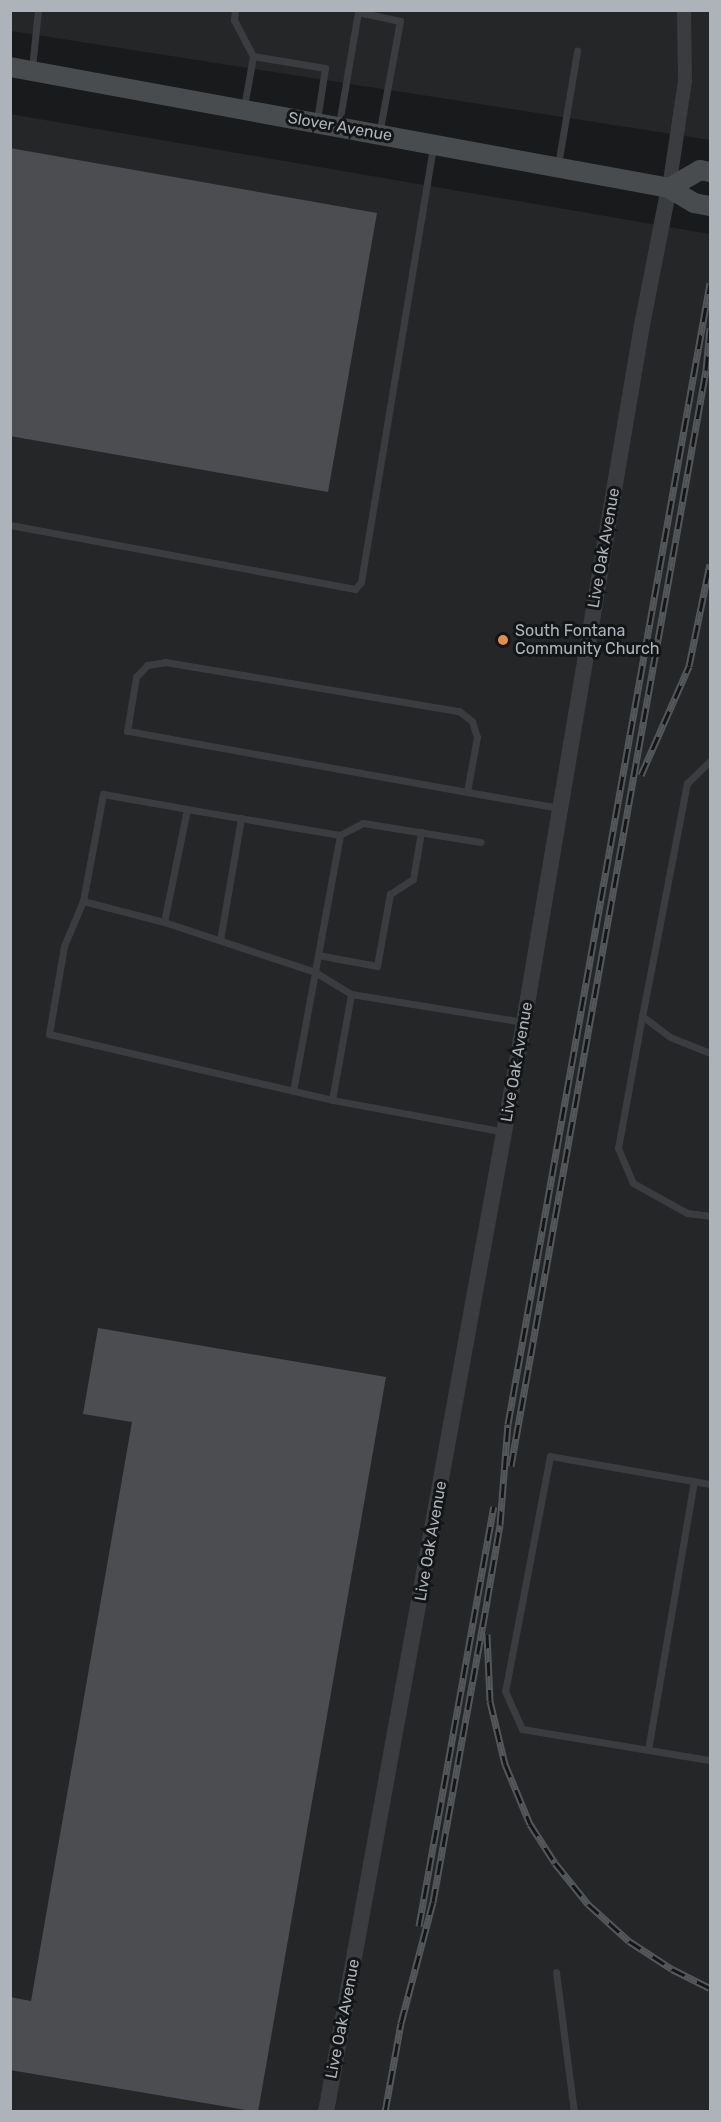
<!DOCTYPE html>
<style>
body{margin:0}
#map{position:relative;width:721px;height:2122px;overflow:hidden;background:#191a1b;font-family:Rubik,sans-serif}
div>[style]{position:absolute}
[style*='--x']{left:calc(var(--x)*1px);top:calc(var(--y)*1px);width:calc(var(--w)*1px);rotate:calc(var(--a)*1deg)}
.built>*{inset:0;background:#252628}
.building>*{inset:0;background:#4b4d50}
.service>*{height:7px;margin:-3.5px;padding:0 3.5px;transform-origin:3.5px;border-radius:3.5px;background:#3b3c40}
.minor>*{height:14px;margin:-7px;padding:0 7px;transform-origin:7px;border-radius:7px;background:#3b3c40}
.tertiary>*{height:16px;margin:-8px;padding:0 8px;transform-origin:8px;border-radius:8px;background:#3b3c40}
.secondary>*{height:20px;margin:-10px;padding:0 10px;transform-origin:10px;border-radius:10px;background:#494c4f}
.rail>*{height:7px;margin-top:-3.5px;transform-origin:0;background:repeating-linear-gradient(90deg,#141516 0 14px,#54575a 0 28px);box-sizing:border-box;border-block:2px solid #54575a}
.dots>*{width:16px;height:16px;translate:-50% -50%;box-sizing:border-box;border:3px solid #141516;border-radius:50%}
span{translate:-50% -50%;white-space:nowrap;text-align:center;line-height:1.15;-webkit-text-stroke:6px #141516;paint-order:stroke}
.street-label{font-size:16px;color:#adb3b9}
.poi-label{font-size:16px;color:#adb3b9}
.left{translate:0 -50%;text-align:left}
.frame{position:absolute;inset:0;border:12px solid #adb3b9;pointer-events:none}
</style>
<div id="map">
<div class="built">
<i style="clip-path:polygon(10px 11px,710px 11px,710px 140px,11px 31px)"></i>
<i style="clip-path:polygon(10px 114px,710px 234px,710px 2111px,11px 2111px)"></i>
</div>
<div class="building">
<i style="clip-path:polygon(10px 148px,377px 213px,328px 492px,10px 436px)"></i>
<i style="clip-path:polygon(98px 1328px,386px 1377px,258px 2112px,10px 2070px,10px 1997px,31px 2001px,132px 1422px,83px 1414px)"></i>
</div>
<div class="service">
<i style="--x:235;--y:10;--w:10;--a:96"></i>
<i style="--x:234;--y:20;--w:41;--a:62.2"></i>
<i style="--x:32;--y:68;--w:58;--a:-84.1"></i>
<i style="--x:244;--y:107;--w:52;--a:-80"></i>
<i style="--x:253;--y:56;--w:73;--a:9.5"></i>
<i style="--x:325;--y:68;--w:53;--a:98.7"></i>
<i style="--x:339;--y:124;--w:114;--a:-80.4"></i>
<i style="--x:358;--y:12;--w:43;--a:12.1"></i>
<i style="--x:400;--y:21;--w:115;--a:100.5"></i>
<i style="--x:558;--y:165;--w:116;--a:-80.5"></i>
<i style="--x:10;--y:525;--w:351;--a:10.5"></i>
<i style="--x:355;--y:589;--w:9;--a:-49"></i>
<i style="--x:361;--y:582;--w:441;--a:-80.6"></i>
<i style="--x:710;--y:761;--w:32;--a:136"></i>
<i style="--x:687;--y:783;--w:237;--a:100.9"></i>
<i style="--x:642;--y:1016;--w:35;--a:37"></i>
<i style="--x:670;--y:1037;--w:43;--a:21.8"></i>
<i style="--x:467;--y:792;--w:345;--a:-169.8"></i>
<i style="--x:127;--y:731;--w:55;--a:-80.5"></i>
<i style="--x:136;--y:677;--w:16;--a:-47"></i>
<i style="--x:147;--y:665;--w:18;--a:-9"></i>
<i style="--x:165;--y:662;--w:298;--a:9.5"></i>
<i style="--x:459;--y:711;--w:16;--a:38"></i>
<i style="--x:472;--y:721;--w:17;--a:73"></i>
<i style="--x:477;--y:737;--w:56;--a:100.3"></i>
<i style="--x:467;--y:792;--w:94;--a:9.8"></i>
<i style="--x:340;--y:835;--w:26;--a:-28"></i>
<i style="--x:363;--y:823;--w:119;--a:9.2"></i>
<i style="--x:83;--y:901;--w:49;--a:112.9"></i>
<i style="--x:64;--y:946;--w:89;--a:99.7"></i>
<i style="--x:49;--y:1034;--w:291;--a:13.1"></i>
<i style="--x:164;--y:922;--w:84;--a:-165.5"></i>
<i style="--x:83;--y:901;--w:109;--a:-79.4"></i>
<i style="--x:103;--y:794;--w:85;--a:10.1"></i>
<i style="--x:220;--y:940;--w:124;--a:-80.2"></i>
<i style="--x:318;--y:955;--w:60;--a:10.6"></i>
<i style="--x:377;--y:966;--w:73;--a:-79.8"></i>
<i style="--x:390;--y:894;--w:27;--a:-33"></i>
<i style="--x:413;--y:879;--w:48;--a:-80.3"></i>
<i style="--x:642;--y:1016;--w:134;--a:100.3"></i>
<i style="--x:618;--y:1148;--w:38;--a:67"></i>
<i style="--x:633;--y:1183;--w:62;--a:29.1"></i>
<i style="--x:687;--y:1213;--w:23;--a:7"></i>
<i style="--x:293;--y:1091;--w:121;--a:-79.5"></i>
<i style="--x:315;--y:972;--w:17;--a:-80"></i>
<i style="--x:318;--y:955;--w:122;--a:-79.6"></i>
<i style="--x:340;--y:835;--w:155;--a:-170.4"></i>
<i style="--x:187;--y:809;--w:115;--a:101.5"></i>
<i style="--x:164;--y:922;--w:159;--a:18.3"></i>
<i style="--x:315;--y:972;--w:42;--a:31.4"></i>
<i style="--x:505;--y:1132;--w:176;--a:-169.5"></i>
<i style="--x:332;--y:1100;--w:108;--a:-79.8"></i>
<i style="--x:351;--y:994;--w:175;--a:9.2"></i>
<i style="--x:710;--y:1484;--w:162;--a:-170.1"></i>
<i style="--x:550;--y:1456;--w:239;--a:100.8"></i>
<i style="--x:505;--y:1691;--w:42;--a:65.9"></i>
<i style="--x:522;--y:1729;--w:191;--a:9.4"></i>
<i style="--x:648;--y:1750;--w:273;--a:-80.3"></i>
<i style="--x:556;--y:1972;--w:141;--a:82.7"></i>
</div>
<div class="minor">
<i style="--x:669;--y:188;--w:108;--a:-81.5"></i>
<i style="--x:685;--y:81;--w:71;--a:-90.8"></i>
</div>
<div class="tertiary">
<i style="--x:326;--y:2112;--w:1108;--a:-79.7"></i>
<i style="--x:524;--y:1022;--w:707;--a:-80.39"></i>
<i style="--x:642;--y:325;--w:140;--a:-78.9"></i>
</div>
<div class="secondary">
<i style="--x:10;--y:67;--w:670;--a:10.4"></i>
<i style="--x:669;--y:188;--w:29;--a:31"></i>
<i style="--x:694;--y:203;--w:16;--a:11"></i>
<i style="--x:669;--y:188;--w:36;--a:-30"></i>
<i style="--x:700;--y:170;--w:10;--a:11"></i>
</div>
<div class="rail">
<i style="--x:641;--y:775;--w:119;--a:-66.2"></i>
<i style="--x:689;--y:666;--w:104;--a:-78.4"></i>
<i style="--x:511;--y:1466;--w:1113;--a:-79.91"></i>
<i style="--x:706;--y:370;--w:42;--a:-84.6"></i>
<i style="--x:487;--y:1634;--w:67;--a:87.4"></i>
<i style="--x:490;--y:1701;--w:65;--a:76.6"></i>
<i style="--x:505;--y:1764;--w:65;--a:67.4"></i>
<i style="--x:530;--y:1824;--w:46;--a:57.3"></i>
<i style="--x:555;--y:1863;--w:53;--a:51.2"></i>
<i style="--x:588;--y:1904;--w:55;--a:42.1"></i>
<i style="--x:629;--y:1941;--w:51;--a:33.1"></i>
<i style="--x:672;--y:1969;--w:42;--a:26.6"></i>
<i style="--x:419;--y:1926;--w:426;--a:-79.9"></i>
<i style="--x:385;--y:2112;--w:90;--a:-79.8"></i>
<i style="--x:401;--y:2023;--w:125;--a:-75.2"></i>
<i style="--x:433;--y:1902;--w:306;--a:-79.8"></i>
<i style="--x:487;--y:1601;--w:77;--a:-80.3"></i>
<i style="--x:500;--y:1525;--w:101;--a:-85.5"></i>
<i style="--x:508;--y:1424;--w:1159;--a:-79.96"></i>
</div>
<div class="dots">
<i style="left:503px;top:640px;background:#dd8f4f"></i>
</div>
<div class="street-label">
<span style="left:340px;top:127px;rotate:10deg">Slover Avenue</span>
<span style="left:604px;top:548px;rotate:-80deg">Live Oak Avenue</span>
<span style="left:517px;top:1062px;rotate:-80deg">Live Oak Avenue</span>
<span style="left:431px;top:1541px;rotate:-80deg">Live Oak Avenue</span>
<span style="left:343px;top:2019px;rotate:-79deg">Live Oak Avenue</span>
</div>
<div class="poi-label">
<span class="left" style="left:515px;top:640px">South Fontana<br>Community Church</span>
</div>
<div class="frame"></div>
</div>
